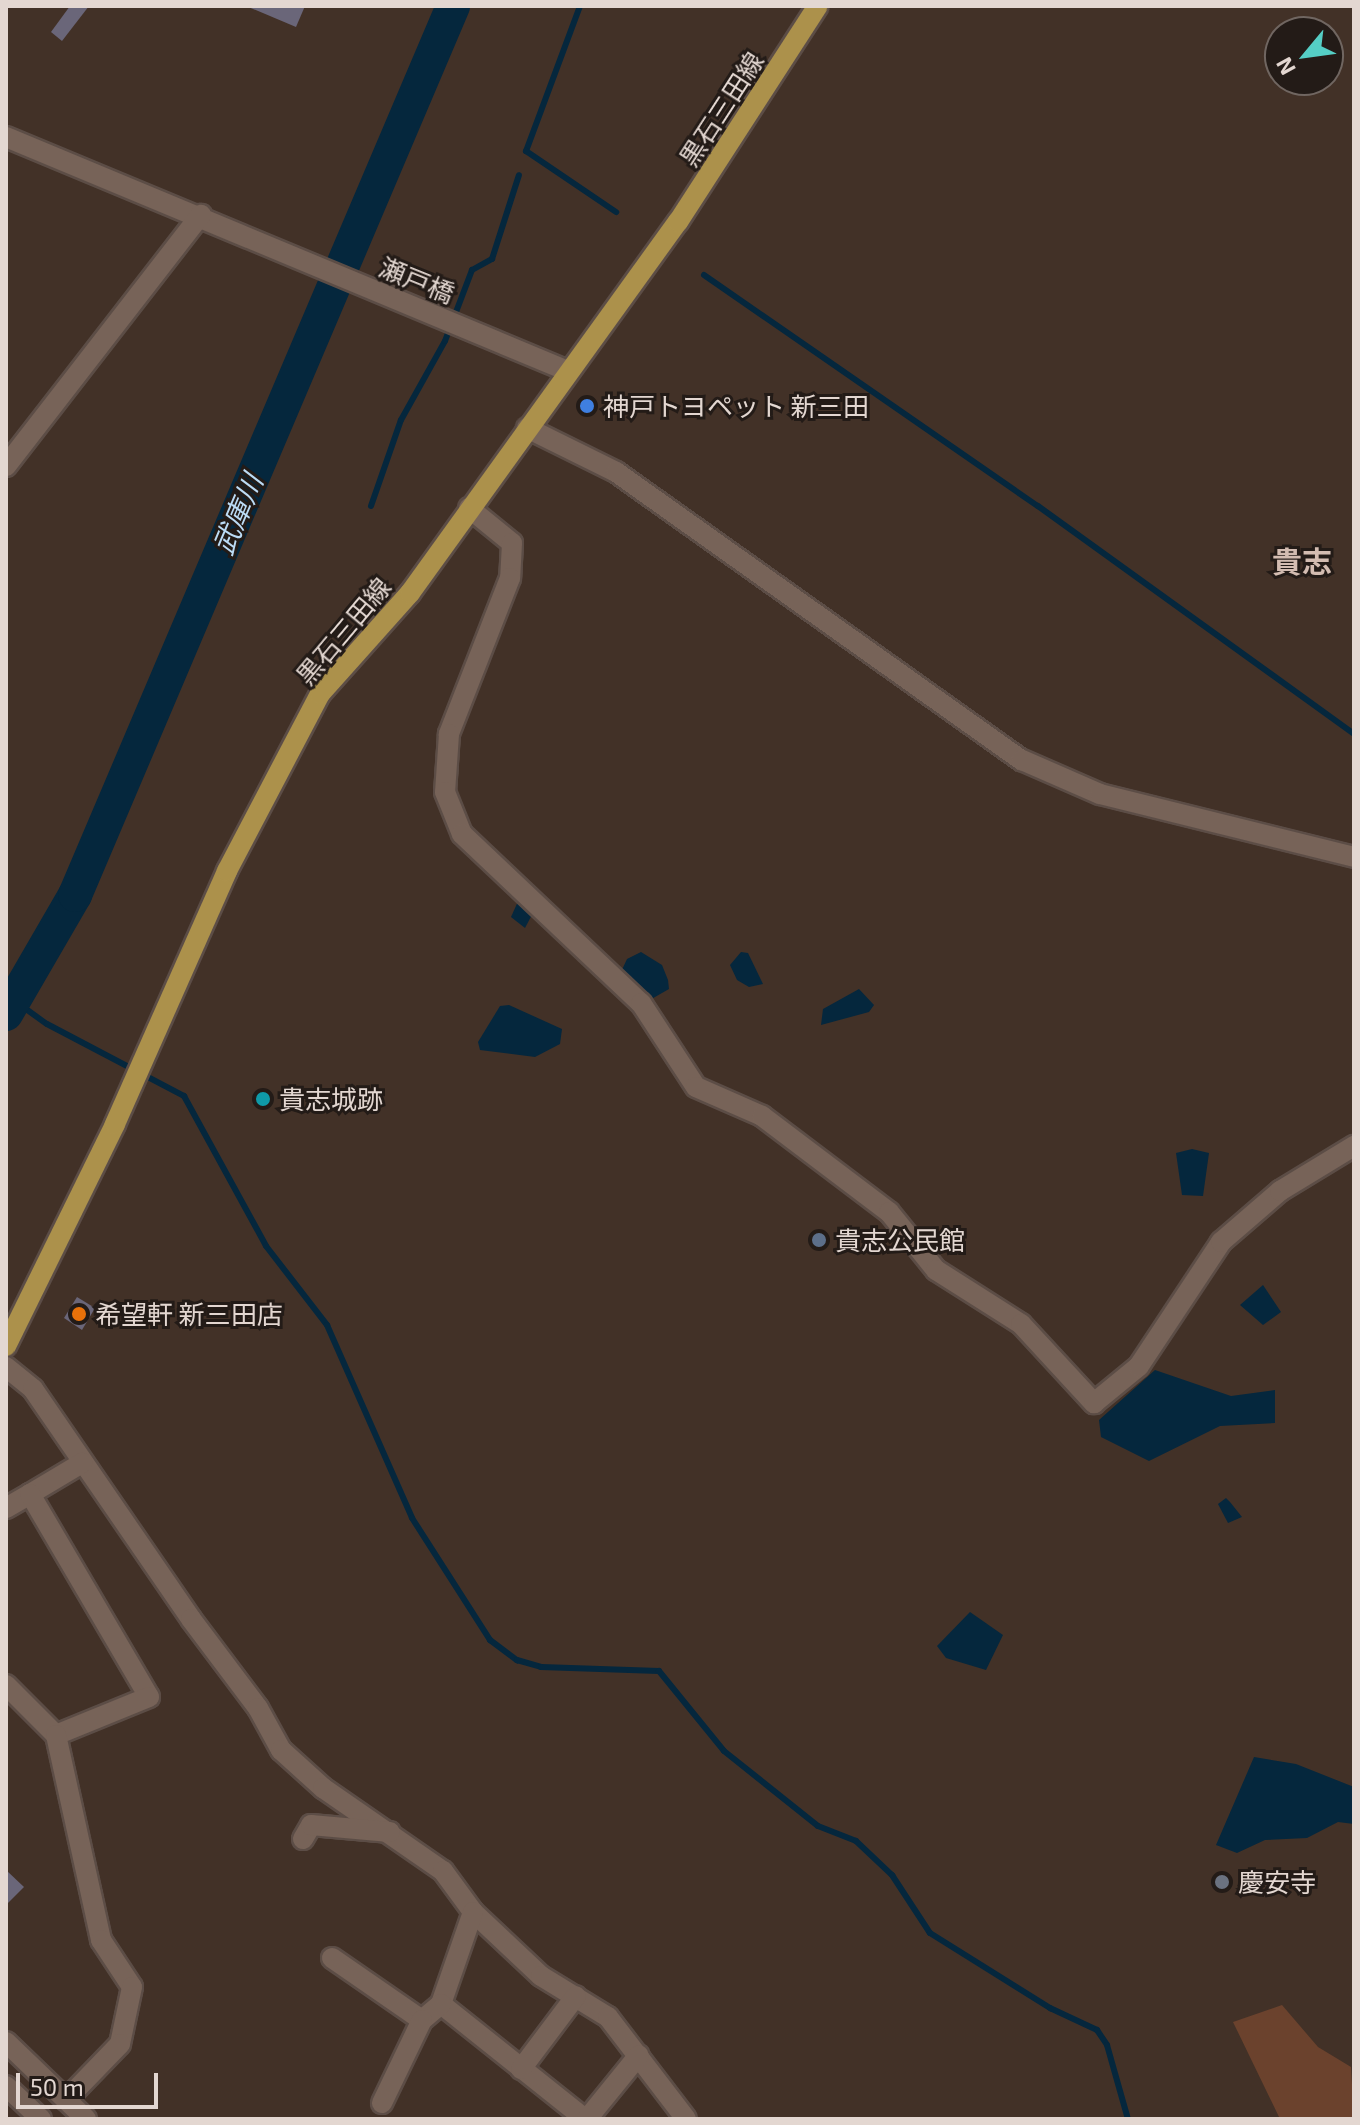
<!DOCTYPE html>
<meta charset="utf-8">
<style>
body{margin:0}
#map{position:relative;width:1360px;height:2125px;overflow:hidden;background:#423127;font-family:"Exo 2","Noto Sans JP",sans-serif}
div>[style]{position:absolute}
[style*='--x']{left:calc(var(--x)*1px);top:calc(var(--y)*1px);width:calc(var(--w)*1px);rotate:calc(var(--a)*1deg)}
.green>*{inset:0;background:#6b422d}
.water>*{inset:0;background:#05273d}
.stream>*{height:6px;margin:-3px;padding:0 3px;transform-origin:3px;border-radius:3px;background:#05273d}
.river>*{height:34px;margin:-17px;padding:0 17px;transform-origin:17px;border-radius:17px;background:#05273d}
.building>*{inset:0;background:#6a6679}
.roads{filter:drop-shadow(2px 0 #5c4d46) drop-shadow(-2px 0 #5c4d46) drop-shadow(0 2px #5c4d46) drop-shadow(0 -2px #5c4d46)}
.minor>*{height:20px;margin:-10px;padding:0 10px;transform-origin:10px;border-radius:10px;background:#776358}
.major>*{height:20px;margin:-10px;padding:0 10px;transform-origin:10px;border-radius:10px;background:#ac914b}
.dots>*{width:22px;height:22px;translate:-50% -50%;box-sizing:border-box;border:4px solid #231b17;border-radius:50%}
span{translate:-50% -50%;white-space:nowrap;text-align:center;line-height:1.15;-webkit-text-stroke:6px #231b17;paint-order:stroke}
.street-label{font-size:26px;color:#e3d7d1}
.poi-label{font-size:26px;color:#e3d7d1}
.left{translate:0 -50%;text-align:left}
.water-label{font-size:28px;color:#bbdbf5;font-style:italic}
.quarter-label{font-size:30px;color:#d3bcb1;font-weight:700}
.frame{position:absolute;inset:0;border:8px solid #e3d7d1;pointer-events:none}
.north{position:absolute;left:1264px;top:16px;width:80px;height:80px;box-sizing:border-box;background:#231b17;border:2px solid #706661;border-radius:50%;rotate:241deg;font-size:22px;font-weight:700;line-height:32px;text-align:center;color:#e3d7d1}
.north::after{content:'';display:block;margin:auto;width:28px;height:36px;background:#55cec5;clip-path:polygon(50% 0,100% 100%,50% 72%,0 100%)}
.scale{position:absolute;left:16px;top:2073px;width:142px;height:36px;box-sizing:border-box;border:4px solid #e3d7d1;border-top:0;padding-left:10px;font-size:24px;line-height:28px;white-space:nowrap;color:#e3d7d1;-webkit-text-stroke:6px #231b17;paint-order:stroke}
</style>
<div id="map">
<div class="green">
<i style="clip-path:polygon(1282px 2005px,1318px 2047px,1351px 2067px,1354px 2119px,1280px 2119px,1233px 2022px)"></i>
</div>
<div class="water">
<i style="clip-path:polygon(520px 897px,535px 909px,525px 928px,511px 917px)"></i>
<i style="clip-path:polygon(641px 952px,662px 965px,668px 980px,669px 989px,648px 1001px,620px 974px,627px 959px)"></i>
<i style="clip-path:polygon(741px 952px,748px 953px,763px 984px,749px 987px,737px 980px,730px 965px)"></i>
<i style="clip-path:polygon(859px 989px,874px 1005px,869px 1012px,821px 1025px,823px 1009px)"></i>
<i style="clip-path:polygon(509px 1005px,562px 1029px,560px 1044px,535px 1057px,480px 1050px,478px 1042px,500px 1006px)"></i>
<i style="clip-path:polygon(1192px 1149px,1209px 1153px,1203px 1196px,1182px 1195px,1176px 1153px)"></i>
<i style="clip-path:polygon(1263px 1285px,1281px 1312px,1263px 1325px,1240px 1305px)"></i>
<i style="clip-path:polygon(1155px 1370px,1231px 1396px,1275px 1390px,1275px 1423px,1220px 1426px,1149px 1461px,1101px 1437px,1099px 1420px)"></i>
<i style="clip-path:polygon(1226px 1498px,1230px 1502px,1242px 1517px,1228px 1523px,1218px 1504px)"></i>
<i style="clip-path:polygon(970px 1612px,1003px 1635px,986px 1670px,946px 1658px,937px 1646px)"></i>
<i style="clip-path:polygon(1254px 1757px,1296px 1764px,1354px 1787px,1354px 1824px,1338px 1822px,1307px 1838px,1265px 1840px,1237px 1853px,1216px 1845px)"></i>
</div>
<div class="stream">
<i style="--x:580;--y:6;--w:155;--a:110.4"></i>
<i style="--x:526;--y:151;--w:109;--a:34.1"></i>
<i style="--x:704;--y:275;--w:406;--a:34.7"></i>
<i style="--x:1038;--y:506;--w:390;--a:35.8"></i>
<i style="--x:371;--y:506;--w:91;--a:-70.8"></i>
<i style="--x:401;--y:420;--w:90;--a:-60.9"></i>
<i style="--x:445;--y:341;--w:76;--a:-69.2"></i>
<i style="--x:472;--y:270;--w:23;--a:-29"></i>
<i style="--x:492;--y:259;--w:88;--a:-72.2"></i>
<i style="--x:15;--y:1001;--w:39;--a:36"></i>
<i style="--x:47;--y:1024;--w:155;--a:27.7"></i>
<i style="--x:184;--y:1096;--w:171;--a:61.3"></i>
<i style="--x:266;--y:1246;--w:100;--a:52.3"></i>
<i style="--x:327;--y:1325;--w:211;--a:66.2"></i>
<i style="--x:412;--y:1518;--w:145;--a:57.4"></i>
<i style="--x:490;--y:1640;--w:34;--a:37"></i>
<i style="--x:517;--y:1660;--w:25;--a:16"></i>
<i style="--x:541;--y:1667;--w:118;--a:1.9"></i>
<i style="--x:659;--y:1671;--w:103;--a:50.9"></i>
<i style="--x:724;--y:1751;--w:120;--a:38.6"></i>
<i style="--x:818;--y:1826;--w:41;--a:21.5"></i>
<i style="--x:856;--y:1841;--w:50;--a:43.4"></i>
<i style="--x:892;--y:1875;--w:69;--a:56.8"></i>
<i style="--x:930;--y:1933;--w:142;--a:32"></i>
<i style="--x:1050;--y:2008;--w:52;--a:25.1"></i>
<i style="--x:1097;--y:2030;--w:18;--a:56"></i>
<i style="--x:1107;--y:2045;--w:77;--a:74.2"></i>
</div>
<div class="river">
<i style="--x:6;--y:1014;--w:138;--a:-59.9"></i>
<i style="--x:75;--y:895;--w:966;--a:-66.96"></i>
</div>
<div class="building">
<i style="clip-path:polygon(70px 6px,89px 6px,62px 41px,51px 32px)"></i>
<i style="clip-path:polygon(246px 6px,305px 6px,296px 27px)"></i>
<i style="clip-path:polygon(77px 1297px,95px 1308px,82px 1330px,64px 1318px)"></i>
<i style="clip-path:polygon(6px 1870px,24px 1887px,6px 1905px)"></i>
</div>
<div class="roads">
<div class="minor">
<i style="--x:6;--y:137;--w:609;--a:22.61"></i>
<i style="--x:527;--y:428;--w:99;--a:26.3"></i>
<i style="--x:616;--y:472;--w:498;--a:35.4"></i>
<i style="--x:1022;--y:760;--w:85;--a:23.6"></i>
<i style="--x:1100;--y:794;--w:262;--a:13.9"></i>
<i style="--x:6;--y:466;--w:318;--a:-52.2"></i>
<i style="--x:469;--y:508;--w:55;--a:39.1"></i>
<i style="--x:512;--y:543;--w:35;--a:93"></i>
<i style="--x:510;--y:578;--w:168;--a:111.4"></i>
<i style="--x:449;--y:734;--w:58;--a:93.9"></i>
<i style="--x:445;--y:792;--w:45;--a:68"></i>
<i style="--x:462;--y:834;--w:246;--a:43.4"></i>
<i style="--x:641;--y:1003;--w:100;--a:56.8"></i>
<i style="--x:696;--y:1087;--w:72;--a:23.7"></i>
<i style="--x:762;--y:1116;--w:159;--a:37.1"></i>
<i style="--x:889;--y:1212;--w:75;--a:51"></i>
<i style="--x:936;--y:1270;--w:101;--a:32.4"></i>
<i style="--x:1021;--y:1324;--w:108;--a:47.3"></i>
<i style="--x:1094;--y:1403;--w:58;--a:-39.4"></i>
<i style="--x:1139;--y:1366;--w:149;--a:-56.5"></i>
<i style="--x:1221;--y:1242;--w:78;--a:-40.8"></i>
<i style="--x:1280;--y:1191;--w:87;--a:-31.3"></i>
<i style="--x:6;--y:1367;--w:35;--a:39"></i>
<i style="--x:33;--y:1389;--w:279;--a:55.5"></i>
<i style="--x:191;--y:1619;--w:111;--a:53"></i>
<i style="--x:258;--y:1708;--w:48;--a:61.3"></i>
<i style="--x:281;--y:1750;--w:57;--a:42.1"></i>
<i style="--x:323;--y:1788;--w:146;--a:34.7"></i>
<i style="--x:443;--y:1871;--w:51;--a:53.8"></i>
<i style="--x:473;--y:1912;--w:93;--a:43.3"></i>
<i style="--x:541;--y:1976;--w:79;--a:31.5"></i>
<i style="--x:608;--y:2017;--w:128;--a:52.6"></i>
<i style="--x:30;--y:1494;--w:61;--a:-30.8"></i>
<i style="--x:6;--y:1508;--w:28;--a:-30"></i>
<i style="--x:30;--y:1494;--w:235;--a:59.6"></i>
<i style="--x:149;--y:1697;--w:100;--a:157.8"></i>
<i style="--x:6;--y:1685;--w:71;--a:45"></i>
<i style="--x:56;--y:1735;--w:210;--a:77.6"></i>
<i style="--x:101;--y:1940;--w:56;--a:56.6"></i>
<i style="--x:132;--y:1987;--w:58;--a:101.9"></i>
<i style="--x:120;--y:2044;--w:78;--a:134"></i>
<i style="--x:303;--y:1839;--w:16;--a:-60"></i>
<i style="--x:311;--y:1825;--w:79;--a:5.1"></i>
<i style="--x:473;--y:1912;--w:97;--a:109.2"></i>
<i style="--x:441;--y:2004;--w:184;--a:38.6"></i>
<i style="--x:332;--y:1958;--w:109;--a:34.6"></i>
<i style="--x:422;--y:2020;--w:25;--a:-40"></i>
<i style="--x:6;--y:2042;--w:111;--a:43.9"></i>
<i style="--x:521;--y:2069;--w:91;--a:-53"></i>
<i style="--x:6;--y:2086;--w:48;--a:43.3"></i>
<i style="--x:382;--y:2103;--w:92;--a:-64.3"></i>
<i style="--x:587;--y:2119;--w:82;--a:-50.9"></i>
</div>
<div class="major">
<i style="--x:6;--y:1346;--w:247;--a:-63.8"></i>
<i style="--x:115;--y:1124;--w:277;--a:-66.1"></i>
<i style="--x:227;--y:871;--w:200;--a:-62.3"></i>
<i style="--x:320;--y:694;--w:135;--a:-48.3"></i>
<i style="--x:410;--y:593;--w:458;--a:-54.2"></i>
<i style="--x:678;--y:222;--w:257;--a:-57.1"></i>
</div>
</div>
<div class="dots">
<i style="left:587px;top:406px;background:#3f7fe0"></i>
<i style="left:263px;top:1099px;background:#0f9aa8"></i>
<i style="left:819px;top:1240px;background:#5c6f8a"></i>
<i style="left:79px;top:1314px;background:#e8710a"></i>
<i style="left:1222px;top:1882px;background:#6b7280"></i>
</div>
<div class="street-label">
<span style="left:721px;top:109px;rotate:-57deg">黒石三田線</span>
<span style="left:417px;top:280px;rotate:22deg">瀬戸橋</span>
<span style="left:343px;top:631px;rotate:-50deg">黒石三田線</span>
</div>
<div class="poi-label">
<span class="left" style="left:603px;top:406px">神戸トヨペット 新三田</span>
<span class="left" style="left:279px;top:1099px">貴志城跡</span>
<span class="left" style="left:835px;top:1240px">貴志公民館</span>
<span class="left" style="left:95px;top:1314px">希望軒 新三田店</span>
<span class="left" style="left:1238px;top:1882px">慶安寺</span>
</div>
<div class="water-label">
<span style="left:237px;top:514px;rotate:-67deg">武庫川</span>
</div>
<div class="quarter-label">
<span style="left:1302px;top:561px">貴志</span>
</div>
<div class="frame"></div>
<div class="north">N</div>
<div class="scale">50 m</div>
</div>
